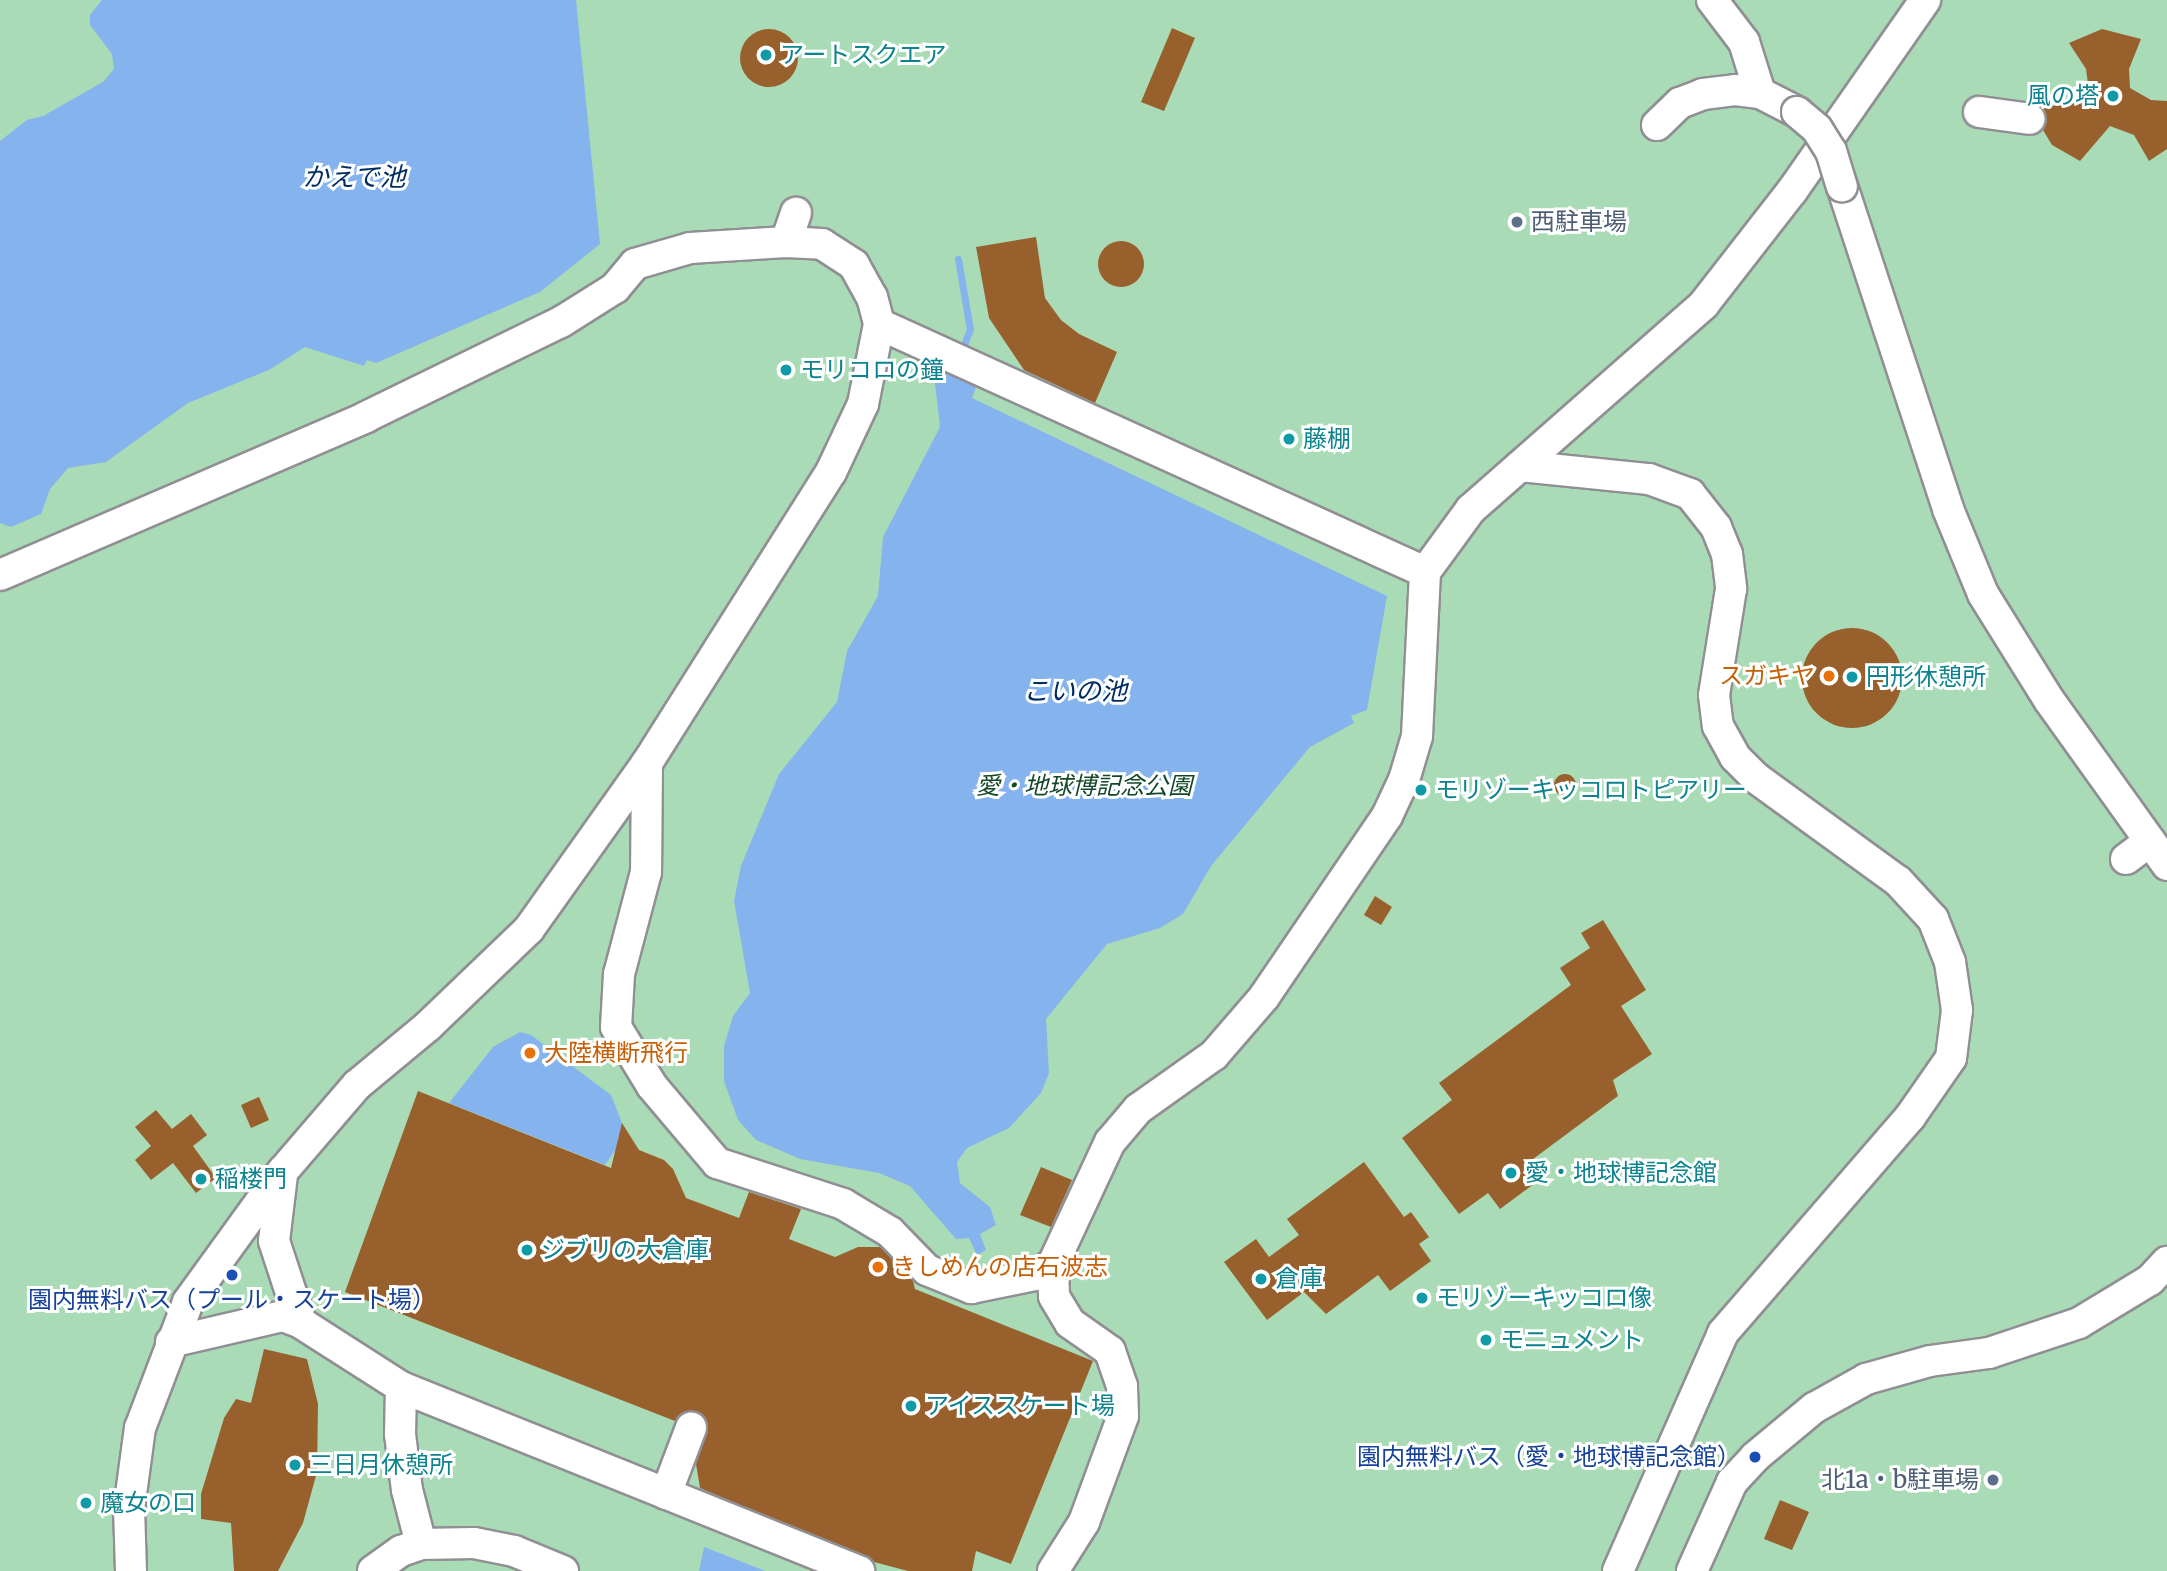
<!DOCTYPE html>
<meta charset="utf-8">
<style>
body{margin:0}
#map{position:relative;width:2167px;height:1571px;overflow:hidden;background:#e9e7ec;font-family:Merriweather,"Noto Sans JP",serif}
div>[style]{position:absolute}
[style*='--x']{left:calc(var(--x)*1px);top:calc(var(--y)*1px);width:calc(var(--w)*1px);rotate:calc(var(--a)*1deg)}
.green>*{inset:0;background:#aadbb7}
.water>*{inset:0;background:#85b3ee}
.stream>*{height:7px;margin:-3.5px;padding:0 3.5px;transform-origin:3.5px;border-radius:3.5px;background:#85b3ee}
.building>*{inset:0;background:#98602d}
.round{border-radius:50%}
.roads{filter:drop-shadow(2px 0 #908f93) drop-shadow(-2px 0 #908f93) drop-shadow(0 2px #908f93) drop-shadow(0 -2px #908f93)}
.minor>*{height:30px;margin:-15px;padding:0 15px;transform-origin:15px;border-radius:15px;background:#fff}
.bridges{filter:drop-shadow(2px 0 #908f93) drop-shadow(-2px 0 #908f93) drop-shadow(0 2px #908f93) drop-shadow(0 -2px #908f93)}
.minor-bridge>*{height:30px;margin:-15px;padding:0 15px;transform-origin:15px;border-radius:15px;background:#fff}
.dots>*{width:19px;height:19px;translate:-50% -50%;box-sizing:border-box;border:4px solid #fff;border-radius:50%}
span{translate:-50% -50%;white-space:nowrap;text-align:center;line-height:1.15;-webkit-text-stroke:6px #fff;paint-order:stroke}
.culture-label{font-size:24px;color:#0d838f}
.left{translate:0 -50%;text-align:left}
.right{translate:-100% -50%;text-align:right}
.service-label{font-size:24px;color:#4e5e75}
.food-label{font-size:24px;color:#c56008}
.park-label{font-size:24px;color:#144728;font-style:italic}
.transit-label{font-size:24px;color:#164399}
.water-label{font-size:26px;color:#002e62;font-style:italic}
</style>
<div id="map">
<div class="green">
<i style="clip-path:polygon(0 0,2167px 0,2167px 1571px,0 1571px)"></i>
</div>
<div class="water">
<i style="clip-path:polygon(102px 0,576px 0,600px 244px,540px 292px,376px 363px,367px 360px,364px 366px,305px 347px,269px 370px,188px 403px,106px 462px,68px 468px,50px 489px,41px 514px,11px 527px,0 523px,0 141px,27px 120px,43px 116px,103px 82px,114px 69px,112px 54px,90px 25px,90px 15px)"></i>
<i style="clip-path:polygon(946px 363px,979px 379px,972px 398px,1387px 596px,1367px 710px,1351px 716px,1354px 723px,1310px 747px,1211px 866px,1183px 914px,1160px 928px,1107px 944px,1046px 1019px,1049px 1073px,1041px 1093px,1009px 1128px,967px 1148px,957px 1162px,960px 1183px,990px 1207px,996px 1225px,980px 1234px,986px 1250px,977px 1255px,969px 1238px,956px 1239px,910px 1186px,879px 1173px,800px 1159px,756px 1140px,738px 1120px,724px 1081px,724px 1046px,733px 1016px,750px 993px,734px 901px,741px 866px,779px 774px,837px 702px,847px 651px,878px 596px,883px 537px,940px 427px,934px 375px)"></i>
<i style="clip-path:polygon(520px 1032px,531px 1035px,611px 1095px,622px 1123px,621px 1142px,605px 1165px,449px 1103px,493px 1047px)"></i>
<i style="clip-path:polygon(704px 1547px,765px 1571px,699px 1571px)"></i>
</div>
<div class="stream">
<i style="--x:958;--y:259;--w:71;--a:80.3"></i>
<i style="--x:970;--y:329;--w:28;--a:111"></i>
</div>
<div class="building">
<i style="clip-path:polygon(1172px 28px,1195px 38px,1164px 111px,1141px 102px)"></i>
<i class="round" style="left:740px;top:29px;width:58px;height:58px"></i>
<i style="clip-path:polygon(2102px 29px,2141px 39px,2129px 69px,2130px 88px,2151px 100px,2167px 101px,2167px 149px,2149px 161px,2134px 135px,2110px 126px,2080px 161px,2052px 145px,2043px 130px,2047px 121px,2043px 108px,2071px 102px,2089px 91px,2086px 69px,2069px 43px)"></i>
<i style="clip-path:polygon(1036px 237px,1045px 298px,1061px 320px,1079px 334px,1117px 352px,1095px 403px,1024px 370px,989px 318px,976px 247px)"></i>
<i class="round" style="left:1098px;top:241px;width:46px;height:46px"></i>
<i class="round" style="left:1802px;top:628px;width:100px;height:100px"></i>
<i class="round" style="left:1554px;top:774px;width:22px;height:22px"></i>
<i style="clip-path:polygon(1375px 896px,1392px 907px,1381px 925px,1364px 915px)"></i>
<i style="clip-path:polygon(1603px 920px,1646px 990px,1621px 1006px,1652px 1054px,1613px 1080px,1618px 1096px,1529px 1162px,1542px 1178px,1500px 1209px,1488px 1193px,1459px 1214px,1402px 1138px,1452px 1100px,1439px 1083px,1571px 985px,1560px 968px,1590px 948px,1581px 933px)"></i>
<i style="clip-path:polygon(418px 1091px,611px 1168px,622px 1123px,639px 1150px,664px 1160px,673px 1169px,686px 1198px,739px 1218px,749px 1192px,801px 1209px,789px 1239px,835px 1257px,858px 1247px,881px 1247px,913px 1281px,915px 1289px,1093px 1361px,1011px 1564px,976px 1551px,972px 1571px,908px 1571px,874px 1562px,700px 1488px,696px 1464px,708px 1426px,698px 1412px,688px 1411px,675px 1421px,345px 1292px)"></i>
<i style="clip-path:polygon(259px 1097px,269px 1120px,251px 1128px,241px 1105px)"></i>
<i style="clip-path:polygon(156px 1110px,172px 1129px,191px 1114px,207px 1135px,193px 1146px,216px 1178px,196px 1193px,173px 1163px,151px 1180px,135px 1160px,151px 1146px,135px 1127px)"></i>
<i style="clip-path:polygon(1364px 1162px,1404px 1217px,1411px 1212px,1429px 1237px,1419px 1244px,1431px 1261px,1390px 1291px,1378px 1275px,1326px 1314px,1304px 1292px,1267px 1320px,1224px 1262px,1256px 1239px,1269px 1257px,1299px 1235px,1287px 1219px)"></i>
<i style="clip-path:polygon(1041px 1167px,1072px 1180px,1051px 1227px,1020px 1215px)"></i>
<i style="clip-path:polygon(264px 1349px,307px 1359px,318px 1404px,317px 1472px,303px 1523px,278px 1571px,234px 1571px,231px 1523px,201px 1519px,201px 1494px,224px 1418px,236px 1399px,251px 1403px)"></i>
<i style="clip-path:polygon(1780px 1500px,1809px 1512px,1792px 1550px,1764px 1539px)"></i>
</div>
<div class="roads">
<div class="minor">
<i style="--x:1712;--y:0;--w:53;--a:52.7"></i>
<i style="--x:1744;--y:42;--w:53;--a:72.6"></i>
<i style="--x:1979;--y:112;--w:51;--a:7.8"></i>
<i style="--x:1657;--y:125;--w:32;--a:-44"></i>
<i style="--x:1680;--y:103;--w:25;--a:-21"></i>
<i style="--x:1703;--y:94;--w:32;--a:-7"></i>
<i style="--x:1735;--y:90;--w:25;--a:7"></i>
<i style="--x:1760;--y:93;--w:42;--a:27.2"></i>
<i style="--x:1842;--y:186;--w:340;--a:71.8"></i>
<i style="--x:1948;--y:509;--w:92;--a:67.6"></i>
<i style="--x:1983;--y:594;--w:125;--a:58.1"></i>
<i style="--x:2049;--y:700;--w:203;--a:54.4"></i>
<i style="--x:786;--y:242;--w:31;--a:-71"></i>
<i style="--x:1520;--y:466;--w:130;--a:5.8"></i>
<i style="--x:1649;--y:479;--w:44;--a:20.1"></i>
<i style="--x:1690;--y:494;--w:42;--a:51.8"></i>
<i style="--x:1716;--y:527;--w:29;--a:68"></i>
<i style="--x:1727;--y:554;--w:35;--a:83"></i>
<i style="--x:1731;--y:589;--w:107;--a:99.1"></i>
<i style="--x:1714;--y:695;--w:31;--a:83"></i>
<i style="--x:1718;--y:726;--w:35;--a:61"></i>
<i style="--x:1735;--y:757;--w:30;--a:45"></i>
<i style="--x:1756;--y:778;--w:175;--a:36"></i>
<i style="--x:1898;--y:881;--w:52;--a:47.4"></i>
<i style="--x:1933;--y:919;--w:46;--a:68.4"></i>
<i style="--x:1950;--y:962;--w:49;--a:81.7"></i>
<i style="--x:1957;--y:1010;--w:48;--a:97.1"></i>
<i style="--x:1951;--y:1058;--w:72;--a:124.8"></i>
<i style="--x:1910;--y:1117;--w:286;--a:130.9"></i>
<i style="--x:1723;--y:1333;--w:260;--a:113.8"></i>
<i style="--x:0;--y:575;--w:399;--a:-23.3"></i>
<i style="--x:366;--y:417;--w:217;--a:-26"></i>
<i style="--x:561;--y:322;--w:64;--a:-32.2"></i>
<i style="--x:615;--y:288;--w:31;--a:-50"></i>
<i style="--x:635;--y:264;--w:57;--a:-16.2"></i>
<i style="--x:690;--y:248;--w:96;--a:-3.6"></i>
<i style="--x:786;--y:242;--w:36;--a:3"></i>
<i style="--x:822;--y:244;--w:38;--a:33"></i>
<i style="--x:854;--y:265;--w:37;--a:61"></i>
<i style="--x:872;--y:297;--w:28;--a:75"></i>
<i style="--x:879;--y:324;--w:600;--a:24.43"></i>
<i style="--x:1425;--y:572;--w:78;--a:-53.9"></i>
<i style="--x:1471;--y:509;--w:310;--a:-41.3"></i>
<i style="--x:1704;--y:304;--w:143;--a:-52.1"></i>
<i style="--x:1792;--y:191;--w:233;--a:-55.1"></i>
<i style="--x:647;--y:763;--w:109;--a:90.5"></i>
<i style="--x:646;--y:872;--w:106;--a:104.8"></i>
<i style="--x:619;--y:974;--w:53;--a:93.2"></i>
<i style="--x:616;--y:1027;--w:69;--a:58.6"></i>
<i style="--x:652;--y:1086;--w:101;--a:49.8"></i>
<i style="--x:717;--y:1163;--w:133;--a:18"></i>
<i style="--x:843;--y:1204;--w:55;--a:30.8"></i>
<i style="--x:890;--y:1232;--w:53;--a:45.8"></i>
<i style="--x:927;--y:1270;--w:48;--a:22.2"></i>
<i style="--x:971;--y:1288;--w:65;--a:-11.5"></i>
<i style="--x:1035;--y:1275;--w:21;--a:-31"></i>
<i style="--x:2126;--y:859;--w:30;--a:-37"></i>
<i style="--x:282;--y:1175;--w:66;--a:96.9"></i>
<i style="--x:274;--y:1241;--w:86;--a:71.8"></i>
<i style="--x:301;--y:1323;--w:119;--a:32.6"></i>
<i style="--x:401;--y:1387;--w:494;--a:21.9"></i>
<i style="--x:171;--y:1342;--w:115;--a:-13.1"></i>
<i style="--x:283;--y:1316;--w:19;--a:21"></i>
<i style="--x:401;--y:1387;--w:47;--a:91.2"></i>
<i style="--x:400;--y:1434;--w:56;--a:82.9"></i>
<i style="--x:407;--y:1490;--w:56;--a:75.5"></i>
<i style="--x:666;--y:1494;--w:71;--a:-69.3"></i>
<i style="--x:131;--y:1571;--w:62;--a:-91.8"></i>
<i style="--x:129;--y:1509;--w:82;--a:-82.3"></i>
<i style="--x:140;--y:1428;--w:135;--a:-69.1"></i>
<i style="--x:188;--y:1302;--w:162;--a:-54.1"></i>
<i style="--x:283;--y:1171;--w:113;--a:-49.3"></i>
<i style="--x:357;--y:1085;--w:92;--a:-39.7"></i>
<i style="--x:428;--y:1026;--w:140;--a:-43.8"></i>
<i style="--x:529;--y:929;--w:204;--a:-54.6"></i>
<i style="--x:647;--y:763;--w:344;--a:-57.7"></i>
<i style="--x:831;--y:472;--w:75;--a:-64.8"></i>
<i style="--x:863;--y:404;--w:82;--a:-78.7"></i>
<i style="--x:373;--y:1571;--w:34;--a:-36"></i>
<i style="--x:401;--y:1551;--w:21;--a:-19"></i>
<i style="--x:421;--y:1544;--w:53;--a:-1.1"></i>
<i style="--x:474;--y:1543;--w:41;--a:11.3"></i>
<i style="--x:514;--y:1551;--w:53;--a:22.2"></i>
<i style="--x:1053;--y:1571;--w:58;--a:-57.7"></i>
<i style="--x:1084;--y:1522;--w:113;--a:-69.8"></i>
<i style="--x:1123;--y:1416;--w:30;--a:-92"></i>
<i style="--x:1122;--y:1386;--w:37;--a:-109"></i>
<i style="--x:1110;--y:1351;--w:49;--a:-145"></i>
<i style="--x:1070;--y:1323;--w:31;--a:-121"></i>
<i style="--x:1054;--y:1296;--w:32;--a:-92"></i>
<i style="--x:1053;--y:1264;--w:135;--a:-65"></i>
<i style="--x:1110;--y:1142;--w:43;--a:-49.7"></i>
<i style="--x:1138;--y:1109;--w:93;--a:-35.4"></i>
<i style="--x:1214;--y:1055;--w:77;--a:-49.2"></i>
<i style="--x:1264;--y:997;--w:219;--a:-55.8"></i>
<i style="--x:1387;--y:816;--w:40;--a:-65"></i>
<i style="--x:1404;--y:780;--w:46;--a:-73.5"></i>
<i style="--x:1417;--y:736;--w:164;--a:-87.2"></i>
<i style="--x:1692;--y:1571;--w:98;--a:-65.8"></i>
<i style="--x:1732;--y:1482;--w:34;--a:-47"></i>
<i style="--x:1755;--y:1457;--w:77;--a:-39.7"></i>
<i style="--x:1814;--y:1408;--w:60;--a:-29.1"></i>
<i style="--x:1866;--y:1379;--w:66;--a:-15.7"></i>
<i style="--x:1930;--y:1361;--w:60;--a:-7.7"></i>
<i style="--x:1989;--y:1353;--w:95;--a:-18.4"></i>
<i style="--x:2079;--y:1323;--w:83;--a:-31.2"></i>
<i style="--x:2150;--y:1280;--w:25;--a:-47"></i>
</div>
</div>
<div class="bridges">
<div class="minor-bridge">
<i style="--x:1797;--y:112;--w:26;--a:40"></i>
<i style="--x:1817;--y:129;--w:26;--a:58"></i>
<i style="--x:1831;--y:151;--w:37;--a:73"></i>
</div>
</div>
<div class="dots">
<i style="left:766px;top:55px;background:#0f9aa8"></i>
<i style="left:2113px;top:96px;background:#0f9aa8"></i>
<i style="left:1517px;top:222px;background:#5c6f8a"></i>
<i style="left:786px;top:370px;background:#0f9aa8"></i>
<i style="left:1289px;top:439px;background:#0f9aa8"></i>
<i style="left:1829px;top:676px;background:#e8710a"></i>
<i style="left:1852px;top:677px;background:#0f9aa8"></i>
<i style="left:1421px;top:790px;background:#0f9aa8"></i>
<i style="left:530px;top:1053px;background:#e8710a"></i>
<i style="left:1511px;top:1173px;background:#0f9aa8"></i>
<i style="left:201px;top:1179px;background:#0f9aa8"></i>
<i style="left:527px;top:1250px;background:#0f9aa8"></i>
<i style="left:878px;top:1267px;background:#e8710a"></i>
<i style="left:232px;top:1275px;background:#1a4fb4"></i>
<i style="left:1261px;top:1279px;background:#0f9aa8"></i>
<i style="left:1422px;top:1298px;background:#0f9aa8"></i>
<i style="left:1486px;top:1340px;background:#0f9aa8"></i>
<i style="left:911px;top:1406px;background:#0f9aa8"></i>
<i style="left:1755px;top:1457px;background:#1a4fb4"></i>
<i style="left:295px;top:1465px;background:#0f9aa8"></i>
<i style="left:1993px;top:1480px;background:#5c6f8a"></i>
<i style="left:86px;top:1503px;background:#0f9aa8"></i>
</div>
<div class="culture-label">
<span class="left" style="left:780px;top:55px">アートスクエア</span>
<span class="right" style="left:2099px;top:96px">風の塔</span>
<span class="left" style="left:800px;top:370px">モリコロの鐘</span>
<span class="left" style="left:1303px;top:439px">藤棚</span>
<span class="left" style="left:1866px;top:677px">円形休憩所</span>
<span class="left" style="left:1435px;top:790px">モリゾーキッコロトピアリー</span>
<span class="left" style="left:1525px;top:1173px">愛・地球博記念館</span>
<span class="left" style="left:215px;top:1179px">稲楼門</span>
<span class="left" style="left:541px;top:1250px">ジブリの大倉庫</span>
<span class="left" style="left:1275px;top:1279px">倉庫</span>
<span class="left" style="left:1436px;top:1298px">モリゾーキッコロ像</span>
<span class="left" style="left:1500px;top:1340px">モニュメント</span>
<span class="left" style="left:925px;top:1406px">アイススケート場</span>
<span class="left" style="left:309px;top:1465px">三日月休憩所</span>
<span class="left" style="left:100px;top:1503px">魔女の口</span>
</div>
<div class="service-label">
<span class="left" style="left:1531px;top:222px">西駐車場</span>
<span class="right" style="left:1979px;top:1480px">北1a・b駐車場</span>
</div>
<div class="food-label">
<span class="right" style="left:1815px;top:676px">スガキヤ</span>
<span class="left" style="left:544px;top:1053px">大陸横断飛行</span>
<span class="left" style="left:892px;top:1267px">きしめんの店石波志</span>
</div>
<div class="park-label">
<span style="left:1084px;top:786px">愛・地球博記念公園</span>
</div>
<div class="transit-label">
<span style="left:232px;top:1300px">園内無料バス（プール・スケート場）</span>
<span class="right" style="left:1741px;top:1457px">園内無料バス（愛・地球博記念館）</span>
</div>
<div class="water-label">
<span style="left:354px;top:177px">かえで池</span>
<span style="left:1075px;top:691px">こいの池</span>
</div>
</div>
